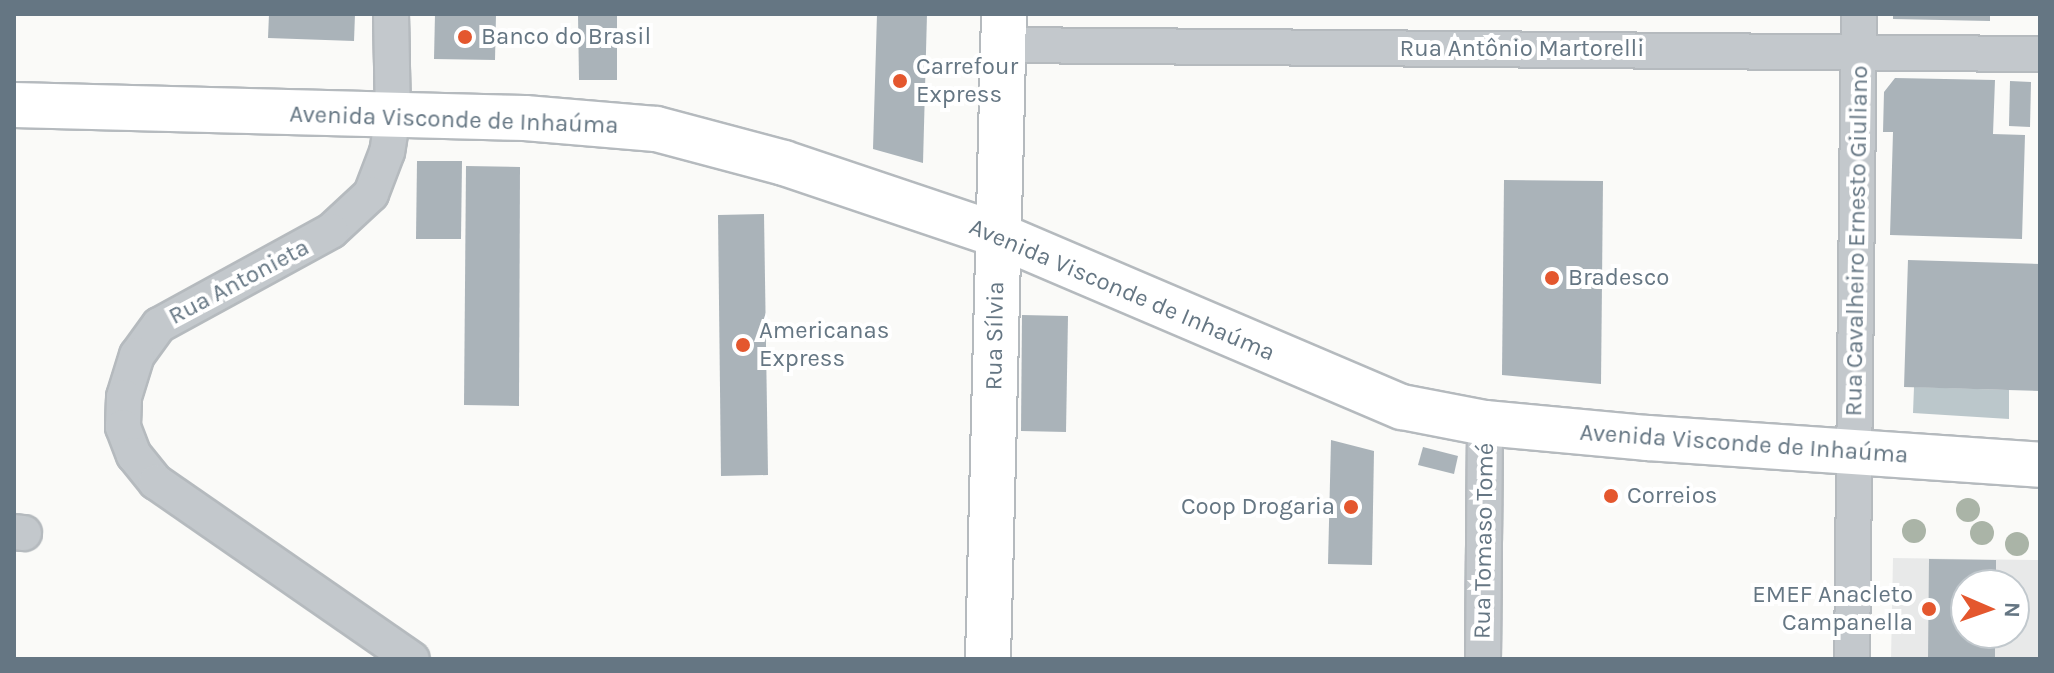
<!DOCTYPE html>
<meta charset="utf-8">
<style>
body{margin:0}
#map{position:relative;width:2054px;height:673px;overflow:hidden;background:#fafaf8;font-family:Karla,sans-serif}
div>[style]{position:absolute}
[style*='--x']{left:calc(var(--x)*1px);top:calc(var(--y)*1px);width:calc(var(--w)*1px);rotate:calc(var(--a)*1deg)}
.built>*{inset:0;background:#e8e9e9}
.water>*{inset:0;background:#bbc7cb}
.building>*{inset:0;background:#aab3b9}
.roads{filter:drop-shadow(2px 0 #b5babe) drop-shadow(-2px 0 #b5babe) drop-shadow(0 2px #b5babe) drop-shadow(0 -2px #b5babe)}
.minor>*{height:34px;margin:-17px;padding:0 17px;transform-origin:17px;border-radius:17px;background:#c3c8cc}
.major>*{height:44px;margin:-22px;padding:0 22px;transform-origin:22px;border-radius:22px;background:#fff}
.trees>*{width:24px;height:24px;margin:-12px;border-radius:50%;background:#aab4a7}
.dots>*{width:22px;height:22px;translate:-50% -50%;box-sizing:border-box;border:4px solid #fff;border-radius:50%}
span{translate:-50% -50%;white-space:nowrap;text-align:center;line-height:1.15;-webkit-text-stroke:8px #fff;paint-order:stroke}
.poi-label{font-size:24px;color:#657683}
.left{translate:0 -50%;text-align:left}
.right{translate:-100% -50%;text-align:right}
.street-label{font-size:24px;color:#657683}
.frame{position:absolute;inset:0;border:16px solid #657683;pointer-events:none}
.north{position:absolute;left:1950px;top:569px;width:80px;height:80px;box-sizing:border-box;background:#fff;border:2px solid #c1c8cd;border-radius:50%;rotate:92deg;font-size:22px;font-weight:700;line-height:32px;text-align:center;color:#657683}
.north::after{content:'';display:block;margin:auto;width:28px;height:36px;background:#e4572e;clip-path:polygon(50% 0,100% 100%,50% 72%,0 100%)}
</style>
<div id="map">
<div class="built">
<i style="clip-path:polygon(evenodd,1893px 558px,2040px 560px,2040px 659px,1891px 659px,1893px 558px,1966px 585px,2014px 585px,2014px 633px,1966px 633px,1966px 585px)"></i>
</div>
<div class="water">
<i style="clip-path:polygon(1914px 387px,2009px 390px,2009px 419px,1913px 413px)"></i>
</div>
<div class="building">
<i style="clip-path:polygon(269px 14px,355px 14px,354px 41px,268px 38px)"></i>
<i style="clip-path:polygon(435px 14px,496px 14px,495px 60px,434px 59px)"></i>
<i style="clip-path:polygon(578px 14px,617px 14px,617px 80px,579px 80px)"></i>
<i style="clip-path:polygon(877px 14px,927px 14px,923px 163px,873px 149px)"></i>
<i style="clip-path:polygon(1893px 14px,1990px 14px,1990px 21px,1893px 19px)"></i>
<i style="clip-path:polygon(1895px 78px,1995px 80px,1993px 134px,2025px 135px,2022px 239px,1890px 235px,1893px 132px,1883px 132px,1884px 92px)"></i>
<i style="clip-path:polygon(2010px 81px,2031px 82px,2030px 127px,2009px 126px)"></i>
<i style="clip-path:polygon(417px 161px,462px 161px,461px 239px,416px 239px)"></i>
<i style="clip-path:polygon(466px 166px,520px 167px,519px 406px,464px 405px)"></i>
<i style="clip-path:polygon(1504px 180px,1603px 181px,1601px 384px,1502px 375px)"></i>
<i style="clip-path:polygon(764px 214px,768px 475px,721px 476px,718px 215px)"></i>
<i style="clip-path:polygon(1908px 260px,2040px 264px,2040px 391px,1904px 387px)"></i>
<i style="clip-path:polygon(1022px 315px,1068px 316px,1066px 432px,1021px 431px)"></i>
<i style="clip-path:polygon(1331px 440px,1374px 451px,1372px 565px,1328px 564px)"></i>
<i style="clip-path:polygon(1423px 447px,1458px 456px,1454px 474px,1418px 465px)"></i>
<i style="clip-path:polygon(1929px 559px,1996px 560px,1996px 585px,1966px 585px,1966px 633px,1995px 633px,1995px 659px,1928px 659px)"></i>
</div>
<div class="roads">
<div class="minor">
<i style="--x:391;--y:14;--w:101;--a:88.9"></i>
<i style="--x:393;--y:115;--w:37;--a:99"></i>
<i style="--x:387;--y:152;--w:45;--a:110.9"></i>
<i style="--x:371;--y:194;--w:54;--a:137.2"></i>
<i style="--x:331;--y:231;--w:196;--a:151.3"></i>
<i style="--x:159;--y:325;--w:37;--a:126"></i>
<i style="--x:137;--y:355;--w:44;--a:107.2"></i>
<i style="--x:124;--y:397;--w:30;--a:92"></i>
<i style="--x:123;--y:427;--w:30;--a:69"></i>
<i style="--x:134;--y:455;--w:35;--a:51"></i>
<i style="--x:156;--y:482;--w:311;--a:34.7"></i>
<i style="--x:1003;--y:45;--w:1037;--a:0.5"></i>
<i style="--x:14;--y:532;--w:10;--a:6"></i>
<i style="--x:1483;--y:659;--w:236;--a:-89.5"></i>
<i style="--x:1852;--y:659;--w:645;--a:-89.38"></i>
</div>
<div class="major">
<i style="--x:14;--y:105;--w:511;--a:1.46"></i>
<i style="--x:525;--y:118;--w:131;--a:4.8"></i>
<i style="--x:656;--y:129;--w:132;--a:14.9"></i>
<i style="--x:784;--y:163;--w:226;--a:18.6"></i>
<i style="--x:998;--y:235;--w:439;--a:23.1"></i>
<i style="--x:1402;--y:407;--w:85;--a:10.9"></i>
<i style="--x:1485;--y:423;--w:164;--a:5.3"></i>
<i style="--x:1648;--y:438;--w:393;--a:3.9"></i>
<i style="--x:988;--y:659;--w:645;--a:-88.58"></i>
</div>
</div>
<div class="trees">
<i style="left:1968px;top:510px"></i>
<i style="left:1914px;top:531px"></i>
<i style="left:1982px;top:533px"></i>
<i style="left:2017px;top:544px"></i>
</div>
<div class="dots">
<i style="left:465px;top:37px;background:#e4572e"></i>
<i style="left:900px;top:81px;background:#e4572e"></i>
<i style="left:1552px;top:278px;background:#e4572e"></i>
<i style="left:743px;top:345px;background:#e4572e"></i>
<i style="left:1611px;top:496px;background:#e4572e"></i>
<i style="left:1351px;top:507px;background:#e4572e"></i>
<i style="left:1929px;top:609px;background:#e4572e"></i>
</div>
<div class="poi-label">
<span class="left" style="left:481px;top:37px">Banco do Brasil</span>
<span class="left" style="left:916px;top:81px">Carrefour<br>Express</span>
<span class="left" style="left:1568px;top:278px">Bradesco</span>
<span class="left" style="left:759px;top:345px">Americanas<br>Express</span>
<span class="left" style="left:1627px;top:496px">Correios</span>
<span class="right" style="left:1335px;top:507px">Coop Drogaria</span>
<span class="right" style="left:1913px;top:609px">EMEF Anacleto<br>Campanella</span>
</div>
<div class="street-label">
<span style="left:1522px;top:49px">Rua Antônio Martorelli</span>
<span style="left:454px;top:120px;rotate:2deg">Avenida Visconde de Inhaúma</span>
<span style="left:1857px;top:241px;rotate:-89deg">Rua Cavalheiro Ernesto Giuliano</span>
<span style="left:239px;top:282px;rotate:-28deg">Rua Antonieta</span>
<span style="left:1122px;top:290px;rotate:23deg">Avenida Visconde de Inhaúma</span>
<span style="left:995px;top:336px;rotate:-89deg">Rua Sílvia</span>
<span style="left:1744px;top:444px;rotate:4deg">Avenida Visconde de Inhaúma</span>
<span style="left:1484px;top:541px;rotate:-89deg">Rua Tomaso Tomé</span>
</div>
<div class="frame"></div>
<div class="north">N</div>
</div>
